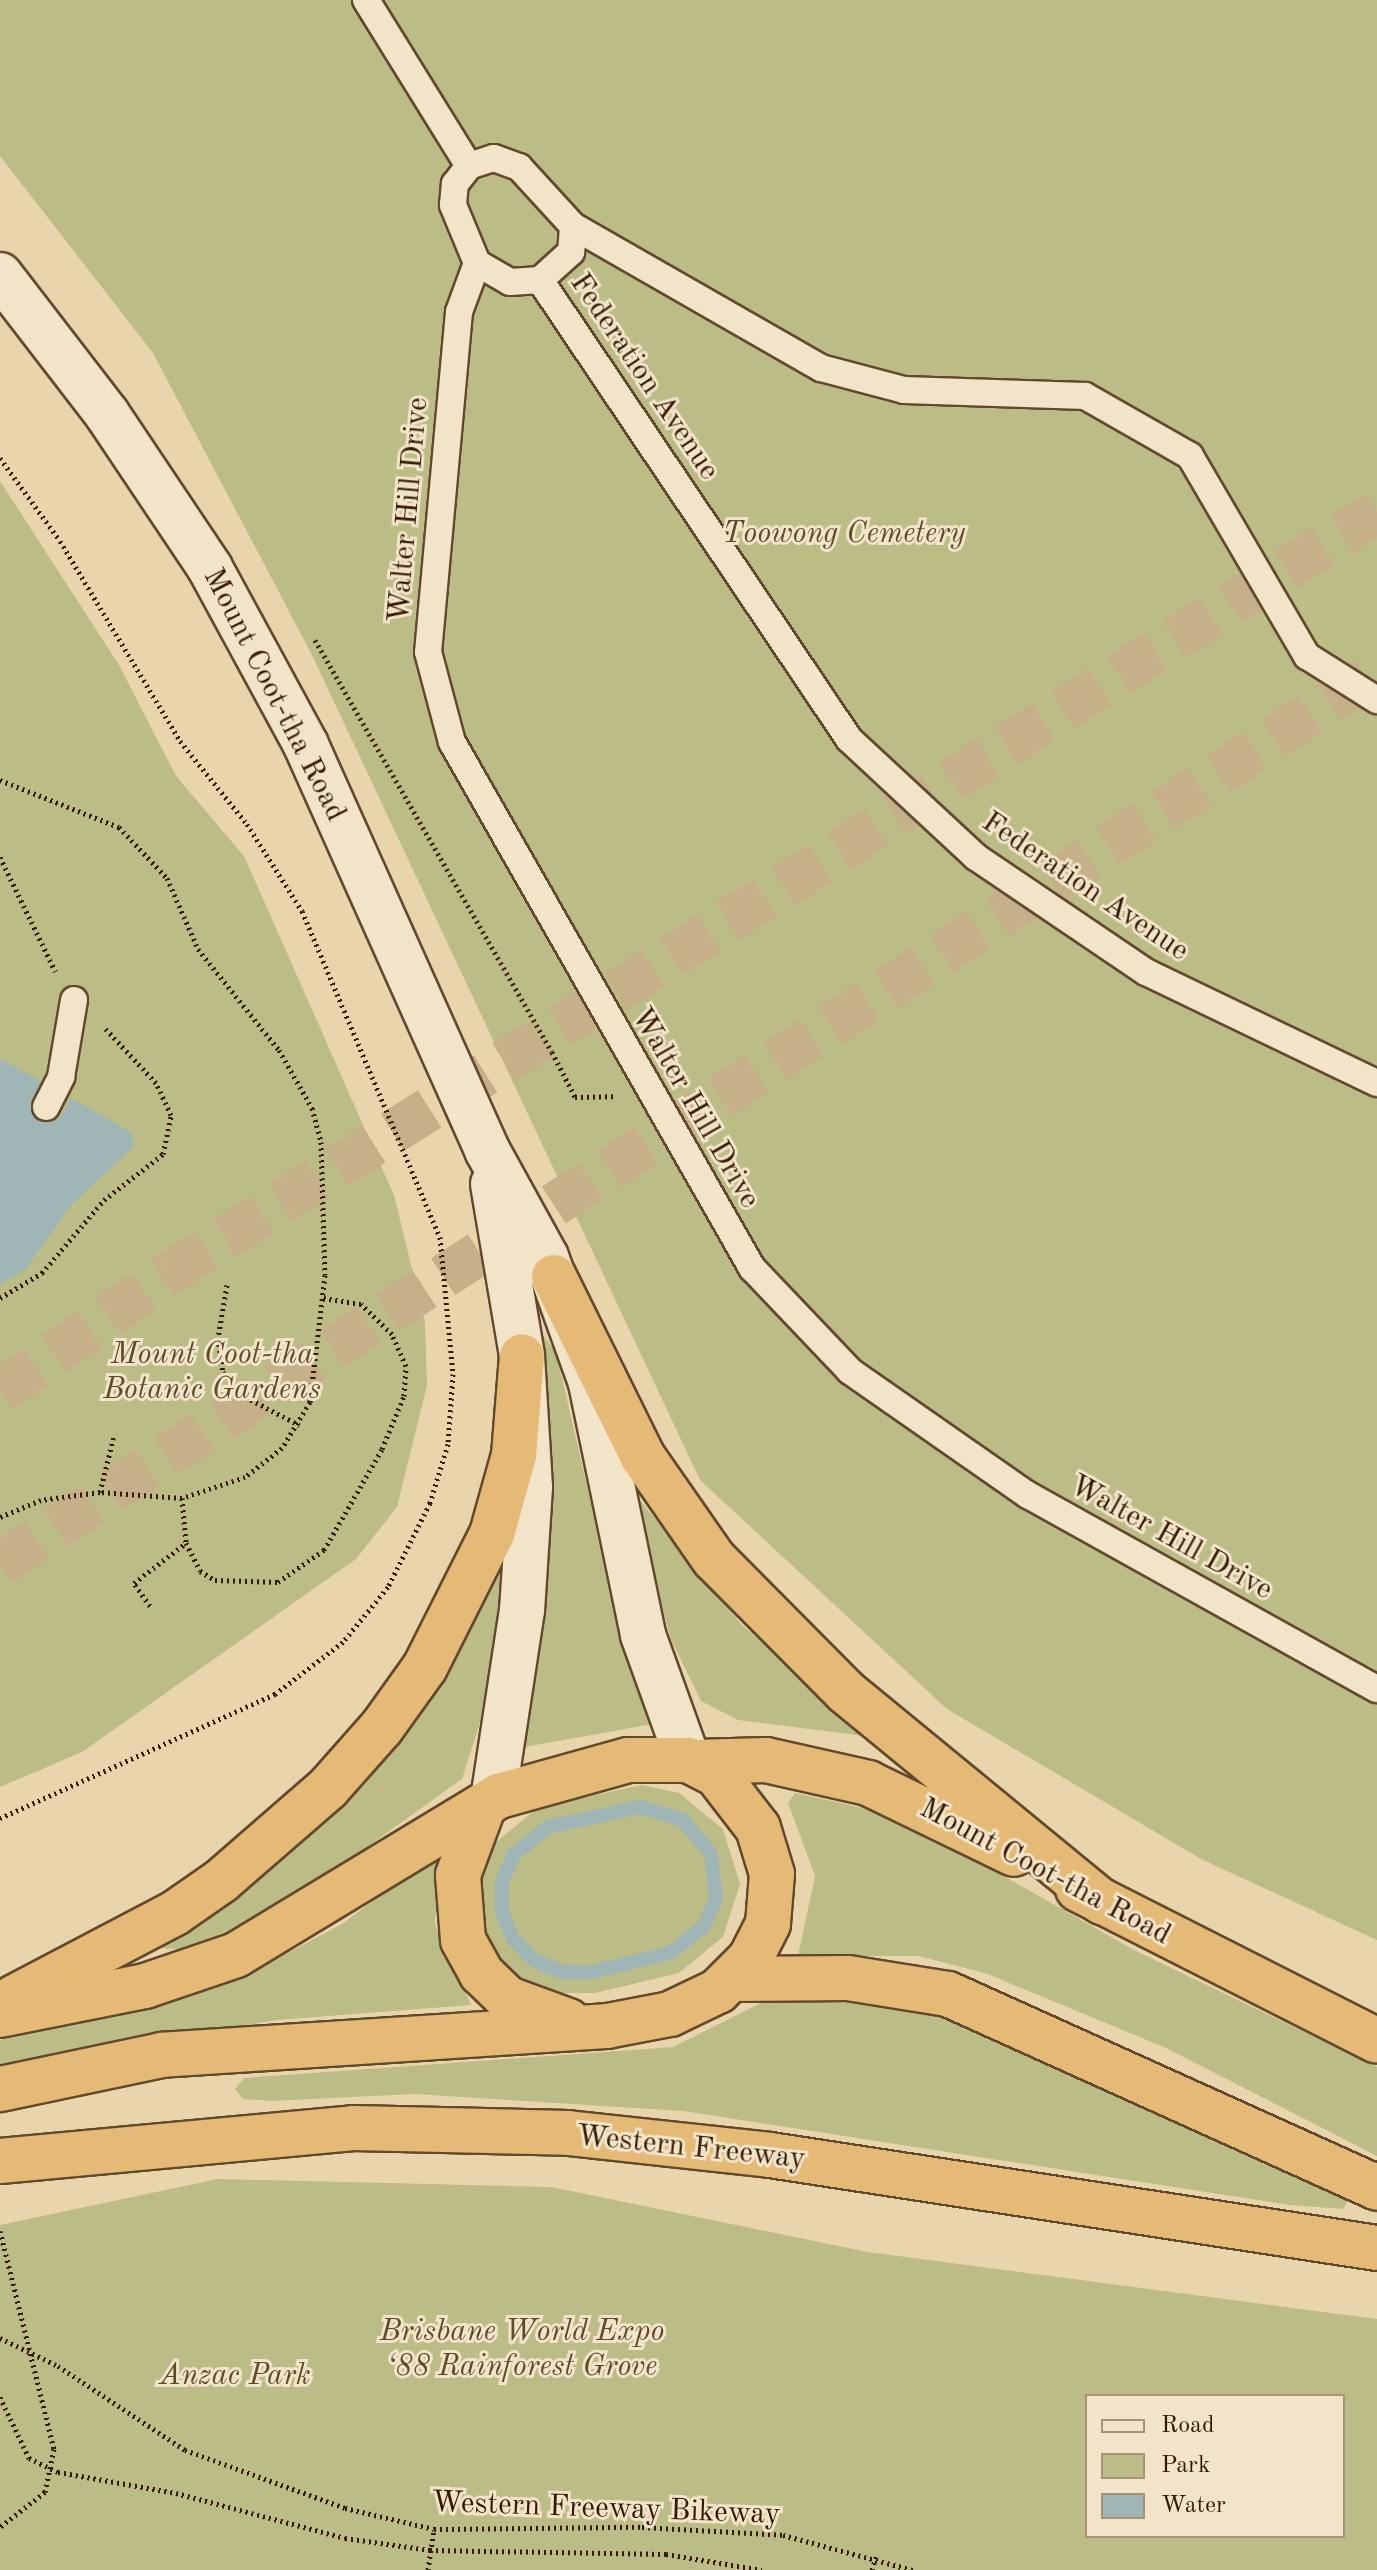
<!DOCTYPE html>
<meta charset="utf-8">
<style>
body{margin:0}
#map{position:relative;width:1377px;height:2570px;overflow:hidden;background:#e9d5ac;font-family:"Old Standard TT",serif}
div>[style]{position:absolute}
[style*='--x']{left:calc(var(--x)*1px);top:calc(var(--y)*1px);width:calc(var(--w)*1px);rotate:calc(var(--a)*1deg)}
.green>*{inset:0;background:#bcbc86}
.water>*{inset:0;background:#9fb5b6}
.stream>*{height:14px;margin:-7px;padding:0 7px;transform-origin:7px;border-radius:7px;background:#9fb5b6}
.highway-tunnel>*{height:44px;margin-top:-22px;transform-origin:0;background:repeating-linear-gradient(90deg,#c5b08a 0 44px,transparent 0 66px)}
.path>*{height:5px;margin-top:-2.5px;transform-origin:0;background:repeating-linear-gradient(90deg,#351a03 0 2px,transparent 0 6px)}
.roads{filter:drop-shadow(2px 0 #62492d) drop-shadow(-2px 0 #62492d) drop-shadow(0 2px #62492d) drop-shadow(0 -2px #62492d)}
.lane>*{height:26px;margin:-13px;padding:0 13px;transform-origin:13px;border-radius:13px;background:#f1e4c9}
.secondary>*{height:44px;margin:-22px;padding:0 22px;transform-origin:22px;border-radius:22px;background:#f1e4c9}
.highway>*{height:44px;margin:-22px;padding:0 22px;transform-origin:22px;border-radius:22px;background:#e4ba76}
.path-bridge>*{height:5px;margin-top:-2.5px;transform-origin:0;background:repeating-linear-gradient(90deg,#351a03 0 2px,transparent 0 6px)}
span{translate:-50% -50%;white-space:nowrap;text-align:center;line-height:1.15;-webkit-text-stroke:6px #f1e4c9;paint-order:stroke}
.street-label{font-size:30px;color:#351a03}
.park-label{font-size:30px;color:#5e4b2a;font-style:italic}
.legend{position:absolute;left:1085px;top:2394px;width:260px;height:144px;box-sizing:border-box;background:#f1e4c9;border:2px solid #a6937a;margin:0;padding:10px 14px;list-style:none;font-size:24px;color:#351a03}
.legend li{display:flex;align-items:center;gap:16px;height:40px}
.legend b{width:40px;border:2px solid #a6937a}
</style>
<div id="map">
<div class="green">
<i style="clip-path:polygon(0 0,1377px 0,1377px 1940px,1201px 1859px,947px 1709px,700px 1480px,312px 655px,153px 353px,0 156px)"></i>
<i style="clip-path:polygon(0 481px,119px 665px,176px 776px,244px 856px,394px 1195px,425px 1322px,427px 1385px,397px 1507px,356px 1559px,82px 1752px,0 1787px)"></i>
<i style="clip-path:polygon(542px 1334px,556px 1352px,627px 1660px,653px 1724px,513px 1749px,534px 1352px)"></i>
<i style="clip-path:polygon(630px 1488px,741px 1624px,872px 1737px,738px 1720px,701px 1701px,671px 1639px)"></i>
<i style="clip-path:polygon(508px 1552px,490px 1691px,462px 1779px,304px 1892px,236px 1929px,179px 1949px,157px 1948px,162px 1936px,212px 1902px)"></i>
<i style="clip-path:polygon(642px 1785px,679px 1793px,723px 1829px,740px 1884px,723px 1937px,679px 1973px,595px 1993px,557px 1993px,521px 1978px,494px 1951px,480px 1916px,480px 1878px,495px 1843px,539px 1807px)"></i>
<i style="clip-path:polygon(795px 1793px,877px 1811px,940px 1840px,1134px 1950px,1377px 2067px,1377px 2156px,1166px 2048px,985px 1973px,918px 1956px,798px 1956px,815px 1876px,788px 1803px)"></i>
<i style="clip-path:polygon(440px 1851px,435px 1924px,471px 2005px,277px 2020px,0 2069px,0 2040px,159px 2006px,265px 1965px,342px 1924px)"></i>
<i style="clip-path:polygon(884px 1996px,957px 2021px,1348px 2201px,1343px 2209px,1290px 2205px,683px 2111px,414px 2094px,271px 2101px,243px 2099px,235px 2089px,244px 2078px,673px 2047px,771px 1998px)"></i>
<i style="clip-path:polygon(evenodd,218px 2179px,551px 2187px,868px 2252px,1377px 2319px,1377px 2570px,0 2570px,0 2225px,218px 2179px,1087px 2396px,1343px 2396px,1343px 2536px,1087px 2536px,1087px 2396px)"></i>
</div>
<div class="water">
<i style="clip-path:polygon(0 1059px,41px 1081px,29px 1106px,59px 1119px,71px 1098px,132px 1133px,133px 1147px,71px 1205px,25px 1270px,0 1284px)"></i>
</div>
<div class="stream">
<i style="--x:640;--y:1807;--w:45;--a:16.8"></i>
<i style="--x:683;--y:1820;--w:44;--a:50.5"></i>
<i style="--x:711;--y:1854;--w:44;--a:83.5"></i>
<i style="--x:716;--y:1898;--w:30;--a:113"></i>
<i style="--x:704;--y:1926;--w:43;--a:141.5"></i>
<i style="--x:670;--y:1953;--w:80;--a:166.3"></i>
<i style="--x:592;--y:1972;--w:30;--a:180"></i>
<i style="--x:562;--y:1972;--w:30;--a:-157"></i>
<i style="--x:534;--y:1960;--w:30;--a:-135"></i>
<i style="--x:513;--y:1939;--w:29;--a:-112"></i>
<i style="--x:502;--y:1912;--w:30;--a:-90"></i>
<i style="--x:502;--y:1882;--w:30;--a:-67"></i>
<i style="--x:514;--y:1854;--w:43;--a:-38.5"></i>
<i style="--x:548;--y:1827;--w:94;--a:-12.3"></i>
</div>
<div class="highway-tunnel">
<i style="--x:0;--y:1392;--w:207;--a:-35.2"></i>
<i style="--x:169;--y:1273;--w:1428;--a:-32.21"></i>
<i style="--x:0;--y:1564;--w:1641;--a:-32.96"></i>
</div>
<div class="path">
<i style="--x:0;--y:458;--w:102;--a:54.1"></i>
<i style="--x:60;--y:541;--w:233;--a:59"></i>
<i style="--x:180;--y:741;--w:107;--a:51.1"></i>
<i style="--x:247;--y:824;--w:103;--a:57.7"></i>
<i style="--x:302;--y:911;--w:354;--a:67.1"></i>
<i style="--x:440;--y:1237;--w:138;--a:84.6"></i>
<i style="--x:453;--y:1374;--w:70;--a:94.1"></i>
<i style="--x:448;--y:1444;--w:62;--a:107"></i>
<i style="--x:430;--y:1503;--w:94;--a:116.6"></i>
<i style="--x:388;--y:1587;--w:71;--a:129.3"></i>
<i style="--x:343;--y:1642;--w:86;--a:142.6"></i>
<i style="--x:275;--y:1694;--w:302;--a:155.7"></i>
<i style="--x:0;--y:780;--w:128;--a:21.6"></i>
<i style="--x:119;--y:827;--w:70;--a:46.7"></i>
<i style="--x:167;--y:878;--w:77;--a:66.4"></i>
<i style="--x:198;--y:949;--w:129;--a:51.3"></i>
<i style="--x:279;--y:1050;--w:67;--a:60.4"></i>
<i style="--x:312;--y:1108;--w:35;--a:75"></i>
<i style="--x:321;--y:1142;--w:133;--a:88.3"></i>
<i style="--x:325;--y:1275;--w:128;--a:96.7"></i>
<i style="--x:310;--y:1402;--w:54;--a:121.3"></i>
<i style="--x:282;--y:1448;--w:47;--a:141.9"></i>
<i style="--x:245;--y:1477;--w:66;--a:161.6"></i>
<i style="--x:182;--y:1498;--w:82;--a:-175.8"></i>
<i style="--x:100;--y:1492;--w:60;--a:172.3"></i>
<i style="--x:41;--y:1500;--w:44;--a:157.5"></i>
<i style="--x:0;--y:857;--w:127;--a:64.2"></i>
<i style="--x:552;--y:1052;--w:51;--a:62.9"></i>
<i style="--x:575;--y:1097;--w:39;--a:-1"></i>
<i style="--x:227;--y:1285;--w:54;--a:99.6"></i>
<i style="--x:218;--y:1338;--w:34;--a:82"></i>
<i style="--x:223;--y:1372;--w:28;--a:52"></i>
<i style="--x:240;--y:1394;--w:67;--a:27.7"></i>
<i style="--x:0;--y:1298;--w:49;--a:-30.8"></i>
<i style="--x:42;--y:1273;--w:96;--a:-49.7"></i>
<i style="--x:104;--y:1200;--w:75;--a:-37.9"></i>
<i style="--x:163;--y:1154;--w:40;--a:-78"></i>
<i style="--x:171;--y:1115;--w:35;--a:-115"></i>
<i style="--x:156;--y:1083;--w:74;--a:-132.8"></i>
<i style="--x:100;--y:1492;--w:58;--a:-76"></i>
<i style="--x:182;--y:1498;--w:45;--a:84.9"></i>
<i style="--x:186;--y:1543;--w:31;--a:63"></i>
<i style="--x:200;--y:1571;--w:17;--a:31"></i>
<i style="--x:215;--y:1580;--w:63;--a:1.8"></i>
<i style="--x:278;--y:1582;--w:56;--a:-34.8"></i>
<i style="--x:324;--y:1550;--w:116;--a:-60.1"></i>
<i style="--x:382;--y:1449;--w:57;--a:-67.5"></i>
<i style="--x:404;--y:1396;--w:30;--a:-86"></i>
<i style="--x:406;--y:1366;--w:35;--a:-114"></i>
<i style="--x:392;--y:1334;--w:43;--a:-135.9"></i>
<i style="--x:361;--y:1304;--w:38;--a:-171"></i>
<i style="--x:150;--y:1606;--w:28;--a:-125"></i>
<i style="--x:134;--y:1583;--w:66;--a:-37.6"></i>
<i style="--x:0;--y:2338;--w:64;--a:25.8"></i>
<i style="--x:58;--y:2366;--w:152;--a:33.5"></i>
<i style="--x:185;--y:2450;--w:170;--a:19.9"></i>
<i style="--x:345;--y:2508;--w:91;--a:13.3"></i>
<i style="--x:434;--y:2529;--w:208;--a:-0.6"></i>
<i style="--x:642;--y:2527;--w:141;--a:3.2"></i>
<i style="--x:783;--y:2535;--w:135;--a:15.1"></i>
<i style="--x:0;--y:2397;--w:68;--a:64.6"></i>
<i style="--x:29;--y:2458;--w:32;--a:26"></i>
<i style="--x:58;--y:2472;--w:120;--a:10.1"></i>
<i style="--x:176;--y:2493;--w:175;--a:14.9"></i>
<i style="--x:345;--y:2538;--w:86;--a:8"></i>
<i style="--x:430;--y:2550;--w:236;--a:1"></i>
<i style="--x:666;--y:2554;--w:97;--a:9.5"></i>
<i style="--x:428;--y:2570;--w:41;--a:-81.7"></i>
<i style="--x:872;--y:2570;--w:14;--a:-73"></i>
</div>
<div class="roads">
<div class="lane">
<i style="--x:366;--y:0;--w:195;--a:58.2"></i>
<i style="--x:494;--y:158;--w:27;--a:20"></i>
<i style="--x:519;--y:167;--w:80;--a:47.5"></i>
<i style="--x:573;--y:226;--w:26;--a:94"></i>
<i style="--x:571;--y:252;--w:42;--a:137.9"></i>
<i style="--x:540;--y:280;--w:30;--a:176"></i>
<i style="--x:510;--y:282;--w:38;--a:-150"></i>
<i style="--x:477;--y:263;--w:63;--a:-112.5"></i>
<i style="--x:453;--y:205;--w:21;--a:-85"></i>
<i style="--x:455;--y:184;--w:23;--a:-52"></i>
<i style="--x:469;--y:166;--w:26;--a:-18"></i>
<i style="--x:573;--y:226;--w:286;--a:29.8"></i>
<i style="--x:821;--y:368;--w:86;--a:14.8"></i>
<i style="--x:904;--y:390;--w:181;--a:1.9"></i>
<i style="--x:1085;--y:396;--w:121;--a:29.7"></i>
<i style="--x:1190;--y:456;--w:232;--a:59.7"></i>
<i style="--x:1307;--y:656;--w:83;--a:32.2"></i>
<i style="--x:477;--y:263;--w:52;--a:110.2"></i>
<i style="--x:459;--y:312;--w:341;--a:95.2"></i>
<i style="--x:428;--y:652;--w:93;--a:75.1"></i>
<i style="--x:452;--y:742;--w:606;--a:60.3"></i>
<i style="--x:752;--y:1268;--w:142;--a:46.4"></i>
<i style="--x:850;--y:1371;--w:217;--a:34.9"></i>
<i style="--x:1028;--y:1495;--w:399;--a:29.1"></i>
<i style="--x:540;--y:280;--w:553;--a:56.05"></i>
<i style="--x:849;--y:739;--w:173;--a:42.9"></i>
<i style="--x:976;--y:857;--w:205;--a:34.1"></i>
<i style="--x:1146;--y:972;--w:256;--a:25.7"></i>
<i style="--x:46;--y:1107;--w:34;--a:-63"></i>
<i style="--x:61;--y:1077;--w:78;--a:-80.4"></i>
</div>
<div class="secondary">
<i style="--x:0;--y:275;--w:175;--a:52.4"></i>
<i style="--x:107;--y:414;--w:185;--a:56.2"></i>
<i style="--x:210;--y:568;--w:201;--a:61.5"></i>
<i style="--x:306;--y:745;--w:444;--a:65.9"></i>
<i style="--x:487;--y:1150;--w:122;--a:61.1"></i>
<i style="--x:546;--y:1257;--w:134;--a:70.3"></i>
<i style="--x:591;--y:1383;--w:257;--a:78.3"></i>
<i style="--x:643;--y:1635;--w:133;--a:70.2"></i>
<i style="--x:493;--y:1184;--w:174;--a:80.4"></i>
<i style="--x:522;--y:1356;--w:131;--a:86.5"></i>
<i style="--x:530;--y:1487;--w:123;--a:93.7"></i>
<i style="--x:522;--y:1610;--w:191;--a:98.7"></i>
</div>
<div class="highway">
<i style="--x:554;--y:1277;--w:201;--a:63.7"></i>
<i style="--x:643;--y:1457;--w:124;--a:55.2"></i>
<i style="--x:714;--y:1559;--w:187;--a:45.2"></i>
<i style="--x:846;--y:1692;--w:331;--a:39.4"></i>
<i style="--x:696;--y:1762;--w:70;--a:-1.6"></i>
<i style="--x:766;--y:1760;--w:105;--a:12.7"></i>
<i style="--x:868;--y:1783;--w:162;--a:25.9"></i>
<i style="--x:484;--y:1805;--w:75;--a:110.4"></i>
<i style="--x:458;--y:1875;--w:65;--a:85.6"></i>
<i style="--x:463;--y:1940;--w:38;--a:61"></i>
<i style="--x:481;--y:1973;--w:37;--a:44"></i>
<i style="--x:508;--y:1999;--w:64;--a:20.1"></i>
<i style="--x:1078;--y:1889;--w:335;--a:26.9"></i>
<i style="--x:733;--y:1979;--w:115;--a:-0.5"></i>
<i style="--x:848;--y:1978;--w:101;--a:9.1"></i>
<i style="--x:948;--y:1994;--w:471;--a:24.3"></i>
<i style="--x:13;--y:1998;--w:183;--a:-27.7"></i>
<i style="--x:175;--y:1913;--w:56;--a:-34.8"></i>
<i style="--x:221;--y:1881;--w:142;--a:-41"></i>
<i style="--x:328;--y:1788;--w:81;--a:-48.5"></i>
<i style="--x:382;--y:1727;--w:74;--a:-54.4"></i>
<i style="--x:425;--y:1667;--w:149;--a:-63.3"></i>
<i style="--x:492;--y:1534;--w:82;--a:-74.4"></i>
<i style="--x:514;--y:1455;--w:99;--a:-85.4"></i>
<i style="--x:0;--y:2015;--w:148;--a:-11.3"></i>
<i style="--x:145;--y:1986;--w:96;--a:-18.8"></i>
<i style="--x:236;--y:1955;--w:307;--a:-31.2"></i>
<i style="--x:499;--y:1796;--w:134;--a:-15.6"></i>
<i style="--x:628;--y:1760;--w:60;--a:0"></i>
<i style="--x:688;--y:1760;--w:33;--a:27"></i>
<i style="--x:717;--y:1775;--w:67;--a:52.3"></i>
<i style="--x:758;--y:1828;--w:48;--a:73.1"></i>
<i style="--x:772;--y:1874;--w:50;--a:94.6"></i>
<i style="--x:768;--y:1924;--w:39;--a:117"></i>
<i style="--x:750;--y:1959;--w:45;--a:135"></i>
<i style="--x:718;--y:1991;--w:53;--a:154.4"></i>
<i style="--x:670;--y:2014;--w:64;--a:169.2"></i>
<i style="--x:607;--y:2026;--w:446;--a:176.3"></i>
<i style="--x:162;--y:2055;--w:166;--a:168.1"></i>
<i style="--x:0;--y:2161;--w:355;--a:-5.3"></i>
<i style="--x:353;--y:2128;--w:215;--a:1.3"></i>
<i style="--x:568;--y:2133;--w:203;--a:6.2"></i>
<i style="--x:770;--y:2155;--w:614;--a:8.71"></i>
</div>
</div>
<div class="path-bridge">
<i style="--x:315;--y:640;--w:475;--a:60.1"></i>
<i style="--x:0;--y:2231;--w:225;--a:76.1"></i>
<i style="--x:54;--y:2449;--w:44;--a:101.8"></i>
<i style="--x:45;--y:2492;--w:57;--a:142.1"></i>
</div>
<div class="street-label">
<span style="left:644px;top:377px;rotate:56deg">Federation Avenue</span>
<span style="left:409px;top:510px;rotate:-85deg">Walter Hill Drive</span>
<span style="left:274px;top:695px;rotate:63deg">Mount Coot-tha Road</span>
<span style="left:1085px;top:887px;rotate:34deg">Federation Avenue</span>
<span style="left:695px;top:1108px;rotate:60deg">Walter Hill Drive</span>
<span style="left:1171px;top:1538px;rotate:29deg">Walter Hill Drive</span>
<span style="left:1045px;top:1872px;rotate:28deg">Mount Coot-tha Road</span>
<span style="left:691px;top:2148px;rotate:6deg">Western Freeway</span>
<span style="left:606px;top:2509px;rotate:2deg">Western Freeway Bikeway</span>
</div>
<div class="park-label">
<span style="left:844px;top:534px">Toowong Cemetery</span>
<span style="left:212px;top:1372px">Mount Coot-tha<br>Botanic Gardens</span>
<span style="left:522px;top:2349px">Brisbane World Expo<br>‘88 Rainforest Grove</span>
<span style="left:235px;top:2376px">Anzac Park</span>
</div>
<ul class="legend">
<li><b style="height:10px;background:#f1e4c9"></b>Road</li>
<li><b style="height:22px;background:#bcbc86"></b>Park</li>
<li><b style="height:22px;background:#9fb5b6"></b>Water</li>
</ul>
</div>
